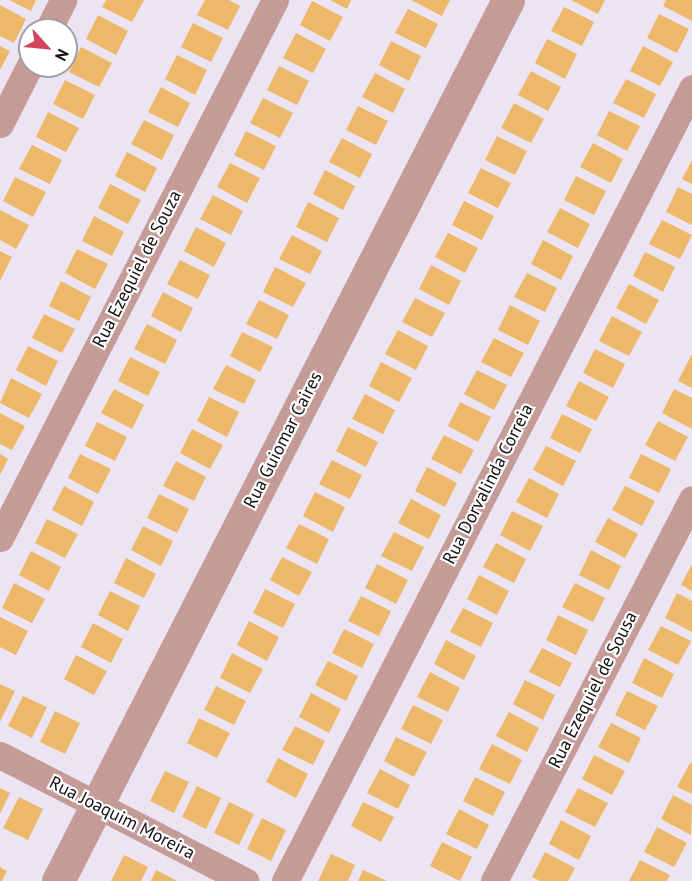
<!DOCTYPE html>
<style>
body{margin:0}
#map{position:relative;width:692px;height:881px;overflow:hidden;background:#ece4f2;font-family:"PT Sans",sans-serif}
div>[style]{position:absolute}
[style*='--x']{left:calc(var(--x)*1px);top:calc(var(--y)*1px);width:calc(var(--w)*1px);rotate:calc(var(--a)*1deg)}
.building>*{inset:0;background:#edb869}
.minor>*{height:27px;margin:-13.5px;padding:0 13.5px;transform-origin:13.5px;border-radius:13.5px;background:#c59b97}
.tertiary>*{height:33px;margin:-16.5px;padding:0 16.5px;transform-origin:16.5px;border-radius:16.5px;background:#c59b97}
span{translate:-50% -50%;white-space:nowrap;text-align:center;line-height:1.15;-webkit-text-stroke:4.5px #fff;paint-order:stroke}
.street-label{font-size:18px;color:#120f14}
.north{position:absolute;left:18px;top:18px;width:60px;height:60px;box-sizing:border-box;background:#fff;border:2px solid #a09fa1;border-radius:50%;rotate:117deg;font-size:16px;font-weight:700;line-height:24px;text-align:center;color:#120f14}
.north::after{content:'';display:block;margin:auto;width:21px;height:27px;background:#d3435b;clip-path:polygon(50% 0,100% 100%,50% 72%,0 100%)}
</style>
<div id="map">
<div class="building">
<i style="clip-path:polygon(9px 0,36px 0,31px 11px)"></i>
<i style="clip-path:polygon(106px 0,144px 0,132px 22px,102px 7px)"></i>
<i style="clip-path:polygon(205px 0,229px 0,240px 6px,228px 30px,197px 15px)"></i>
<i style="clip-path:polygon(330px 0,351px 0,347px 9px)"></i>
<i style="clip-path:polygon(411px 0,450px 0,442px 16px)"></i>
<i style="clip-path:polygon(571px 0,605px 0,598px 14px)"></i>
<i style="clip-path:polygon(666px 0,692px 0,692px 21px,663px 6px)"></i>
<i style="clip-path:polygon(312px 1px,343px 17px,330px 41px,300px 25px)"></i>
<i style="clip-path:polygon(0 5px,26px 19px,14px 43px,0 36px)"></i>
<i style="clip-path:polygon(564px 7px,594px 22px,582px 46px,551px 31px)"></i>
<i style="clip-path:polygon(408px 9px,438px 24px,426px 48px,395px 33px)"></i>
<i style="clip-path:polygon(659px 14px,689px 29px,677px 53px,647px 38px)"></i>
<i style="clip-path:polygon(98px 15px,128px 31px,116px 55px,86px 39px)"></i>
<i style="clip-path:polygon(193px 23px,223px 38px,211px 62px,181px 47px)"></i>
<i style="clip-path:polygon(296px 33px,326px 49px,313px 73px,283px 58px)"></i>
<i style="clip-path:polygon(547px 39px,577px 54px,565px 79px,535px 63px)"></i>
<i style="clip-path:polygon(391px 41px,421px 56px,409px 81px,379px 65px)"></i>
<i style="clip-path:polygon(0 46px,10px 51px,0 70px)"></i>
<i style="clip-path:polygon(643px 46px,673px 62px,660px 86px,630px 71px)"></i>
<i style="clip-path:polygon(81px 47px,112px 63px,99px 87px,69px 72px)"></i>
<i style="clip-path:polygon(177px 55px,207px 70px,195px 95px,165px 79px)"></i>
<i style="clip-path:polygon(279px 66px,309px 81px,297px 105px,267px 90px)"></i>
<i style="clip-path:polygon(531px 71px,561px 87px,548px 111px,518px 95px)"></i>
<i style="clip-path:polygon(375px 73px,405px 89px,393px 113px,362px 97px)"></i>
<i style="clip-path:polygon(626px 79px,656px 94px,644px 118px,613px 103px)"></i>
<i style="clip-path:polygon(65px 80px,95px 95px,83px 119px,53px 104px)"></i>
<i style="clip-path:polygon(161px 87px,190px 103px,178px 127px,148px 112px)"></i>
<i style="clip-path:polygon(263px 98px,293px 113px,280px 138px,250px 123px)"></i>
<i style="clip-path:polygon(514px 103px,544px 119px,531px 143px,501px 128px)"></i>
<i style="clip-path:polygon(358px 106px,388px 121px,376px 145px,346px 130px)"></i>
<i style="clip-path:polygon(609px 111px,640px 126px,627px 151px,597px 135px)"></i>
<i style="clip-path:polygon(48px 112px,79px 128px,66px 152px,36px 137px)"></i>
<i style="clip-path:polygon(144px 120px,174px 135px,162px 160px,131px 144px)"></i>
<i style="clip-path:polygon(246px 131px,276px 146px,264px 170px,234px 155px)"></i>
<i style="clip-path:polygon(497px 136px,527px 151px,515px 175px,485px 160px)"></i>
<i style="clip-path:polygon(342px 138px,372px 154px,360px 178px,329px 162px)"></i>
<i style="clip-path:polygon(593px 143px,623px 159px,611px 183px,580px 167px)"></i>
<i style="clip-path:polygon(32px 145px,62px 160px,50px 184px,19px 169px)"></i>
<i style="clip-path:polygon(127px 152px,157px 168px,145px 192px,115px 176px)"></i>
<i style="clip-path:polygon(692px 160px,692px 184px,682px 179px)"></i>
<i style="clip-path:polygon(230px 163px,260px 178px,247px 203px,217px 187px)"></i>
<i style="clip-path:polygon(481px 168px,511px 183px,498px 208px,468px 193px)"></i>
<i style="clip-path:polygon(325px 170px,355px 186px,343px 210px,313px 194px)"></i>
<i style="clip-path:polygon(576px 176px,606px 191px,594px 215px,564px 200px)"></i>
<i style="clip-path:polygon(15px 177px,46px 192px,33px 217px,3px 201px)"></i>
<i style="clip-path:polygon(110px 184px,141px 200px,128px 224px,98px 208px)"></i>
<i style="clip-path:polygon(678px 187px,692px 194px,692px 225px,666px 212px)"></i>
<i style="clip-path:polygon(213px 195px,243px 211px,231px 235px,200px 219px)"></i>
<i style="clip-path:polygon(464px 201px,494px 216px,482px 240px,452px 225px)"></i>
<i style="clip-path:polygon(308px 202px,339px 218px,327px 242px,296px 227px)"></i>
<i style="clip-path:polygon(560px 208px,590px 224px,578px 248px,547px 232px)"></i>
<i style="clip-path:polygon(0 210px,29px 225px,16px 249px,0 240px)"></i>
<i style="clip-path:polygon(94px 216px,124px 232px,112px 256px,82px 241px)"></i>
<i style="clip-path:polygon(662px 220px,692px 235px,680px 259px,649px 244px)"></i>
<i style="clip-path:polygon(196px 227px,226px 243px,214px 267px,184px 251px)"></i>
<i style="clip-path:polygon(448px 233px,478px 248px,465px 273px,435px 257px)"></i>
<i style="clip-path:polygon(292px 235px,322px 251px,310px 274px,279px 259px)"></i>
<i style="clip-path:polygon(543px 240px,573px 256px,561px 280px,531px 264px)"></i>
<i style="clip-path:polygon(77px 249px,108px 264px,95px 289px,65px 273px)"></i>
<i style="clip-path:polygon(0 251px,12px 257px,0 281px)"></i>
<i style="clip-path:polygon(645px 252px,675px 267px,663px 292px,633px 276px)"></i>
<i style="clip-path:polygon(180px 260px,210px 275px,198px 299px,167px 284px)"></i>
<i style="clip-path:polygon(431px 265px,461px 281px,449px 305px,419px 289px)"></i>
<i style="clip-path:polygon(275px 267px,306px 283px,293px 307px,263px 292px)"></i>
<i style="clip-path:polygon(527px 273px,557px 288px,545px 312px,514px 297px)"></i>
<i style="clip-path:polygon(61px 281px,91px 297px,79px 321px,49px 306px)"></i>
<i style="clip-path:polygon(629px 284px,659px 300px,646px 324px,616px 308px)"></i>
<i style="clip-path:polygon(163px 292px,193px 308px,181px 332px,151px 316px)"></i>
<i style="clip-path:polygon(415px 298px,445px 313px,432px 337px,402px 322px)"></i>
<i style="clip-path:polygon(259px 300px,289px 315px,277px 339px,246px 324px)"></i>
<i style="clip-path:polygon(510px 305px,540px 321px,528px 345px,498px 330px)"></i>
<i style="clip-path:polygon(44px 314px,75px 329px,62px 353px,32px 338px)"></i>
<i style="clip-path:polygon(612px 316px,642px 332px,629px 356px,599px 341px)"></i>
<i style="clip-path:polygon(147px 324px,177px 340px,165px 364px,134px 349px)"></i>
<i style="clip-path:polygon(398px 330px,428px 346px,416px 370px,385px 354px)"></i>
<i style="clip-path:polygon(242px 332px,273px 347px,260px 372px,230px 356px)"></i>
<i style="clip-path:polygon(494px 338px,524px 353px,511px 377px,481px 362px)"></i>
<i style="clip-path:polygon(28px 346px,58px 361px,46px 386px,16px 370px)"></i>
<i style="clip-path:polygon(595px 349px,625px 364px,613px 388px,583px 373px)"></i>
<i style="clip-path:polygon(692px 354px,692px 388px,678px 381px)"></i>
<i style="clip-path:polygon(130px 357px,160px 372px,148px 396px,118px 381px)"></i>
<i style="clip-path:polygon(381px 362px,412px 378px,399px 402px,369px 386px)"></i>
<i style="clip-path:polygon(226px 365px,256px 380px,244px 404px,213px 389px)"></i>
<i style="clip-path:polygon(477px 370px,507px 385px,494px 410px,464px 394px)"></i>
<i style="clip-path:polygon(11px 378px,42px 394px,29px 418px,0 403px)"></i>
<i style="clip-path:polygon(579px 381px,609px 397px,596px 421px,566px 406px)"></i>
<i style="clip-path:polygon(114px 389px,144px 405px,132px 429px,101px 413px)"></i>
<i style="clip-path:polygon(674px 389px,692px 398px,692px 429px,662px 413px)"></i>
<i style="clip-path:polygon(365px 394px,395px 410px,383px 434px,352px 419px)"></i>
<i style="clip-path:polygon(209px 397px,239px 412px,227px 437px,197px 421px)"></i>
<i style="clip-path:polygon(460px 402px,491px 417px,478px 442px,448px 426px)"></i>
<i style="clip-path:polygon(0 413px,25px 426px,12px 450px,0 444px)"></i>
<i style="clip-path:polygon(562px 414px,592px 429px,580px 453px,550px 438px)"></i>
<i style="clip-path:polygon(658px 421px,688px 437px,675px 461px,645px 445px)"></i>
<i style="clip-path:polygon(97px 422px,127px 437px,115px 461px,85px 446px)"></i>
<i style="clip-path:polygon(348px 427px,378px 442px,366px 467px,336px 451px)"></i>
<i style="clip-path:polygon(192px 429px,223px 445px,210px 469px,180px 453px)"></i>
<i style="clip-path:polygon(444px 435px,474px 450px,461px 474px,431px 459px)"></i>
<i style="clip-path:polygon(546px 446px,576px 461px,563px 486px,533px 470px)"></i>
<i style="clip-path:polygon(0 454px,8px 459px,0 475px)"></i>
<i style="clip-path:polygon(80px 454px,111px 469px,98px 494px,68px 478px)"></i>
<i style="clip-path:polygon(641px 454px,671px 469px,659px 493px,629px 478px)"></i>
<i style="clip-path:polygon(332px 460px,362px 475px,350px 499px,319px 484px)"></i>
<i style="clip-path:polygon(176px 461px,206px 477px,194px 501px,163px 486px)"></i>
<i style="clip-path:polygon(427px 467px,457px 483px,445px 507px,415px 491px)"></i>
<i style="clip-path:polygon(529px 478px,559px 494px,547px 518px,516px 502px)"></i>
<i style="clip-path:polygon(64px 486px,94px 502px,82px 526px,52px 510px)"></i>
<i style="clip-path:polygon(625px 486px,655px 501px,642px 526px,612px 510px)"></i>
<i style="clip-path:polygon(315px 492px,345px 507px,333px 532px,303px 516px)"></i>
<i style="clip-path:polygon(159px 494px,189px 509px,177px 533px,147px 518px)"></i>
<i style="clip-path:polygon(411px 499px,441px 515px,429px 539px,398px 523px)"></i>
<i style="clip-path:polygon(512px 511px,543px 526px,530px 551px,500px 535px)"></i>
<i style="clip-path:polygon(608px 518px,638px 534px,625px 558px,595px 542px)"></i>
<i style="clip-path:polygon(47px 519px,78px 534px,65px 558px,35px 543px)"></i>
<i style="clip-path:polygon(299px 524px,329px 539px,317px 564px,286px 548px)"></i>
<i style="clip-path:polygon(143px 526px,173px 541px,161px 566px,131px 550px)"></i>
<i style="clip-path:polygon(394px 532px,424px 547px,412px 571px,381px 556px)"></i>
<i style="clip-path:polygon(496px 543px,526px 559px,514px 583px,483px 567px)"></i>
<i style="clip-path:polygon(591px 550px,621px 566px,609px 590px,579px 575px)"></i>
<i style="clip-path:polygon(31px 551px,61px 567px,49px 591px,19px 575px)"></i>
<i style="clip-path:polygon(282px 557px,312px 572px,299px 596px,270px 580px)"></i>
<i style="clip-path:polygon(126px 558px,156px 574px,144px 598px,114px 583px)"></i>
<i style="clip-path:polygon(377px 564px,408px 580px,396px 604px,365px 588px)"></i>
<i style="clip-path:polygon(692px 564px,692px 591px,681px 585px)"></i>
<i style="clip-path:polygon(479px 575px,509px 591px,497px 615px,467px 599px)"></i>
<i style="clip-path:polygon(14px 583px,45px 599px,32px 623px,2px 608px)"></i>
<i style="clip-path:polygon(575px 583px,605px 598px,593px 622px,562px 607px)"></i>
<i style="clip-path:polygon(265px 589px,295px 604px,283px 628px,253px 613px)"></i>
<i style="clip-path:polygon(110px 591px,140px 606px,128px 631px,98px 615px)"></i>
<i style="clip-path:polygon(677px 593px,692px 601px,692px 632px,665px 618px)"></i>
<i style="clip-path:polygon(361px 596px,391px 611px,379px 636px,348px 621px)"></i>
<i style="clip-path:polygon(463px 608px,493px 623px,481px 647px,450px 632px)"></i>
<i style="clip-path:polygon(558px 615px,588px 630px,576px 655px,546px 640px)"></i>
<i style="clip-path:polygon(0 617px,28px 631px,16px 655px,0 647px)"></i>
<i style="clip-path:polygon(249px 621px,279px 637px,267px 661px,237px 645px)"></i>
<i style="clip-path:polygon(93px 623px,123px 639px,111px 663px,81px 647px)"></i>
<i style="clip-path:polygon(661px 626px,691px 641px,678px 665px,648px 650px)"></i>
<i style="clip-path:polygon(344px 629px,374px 644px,362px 668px,332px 653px)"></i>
<i style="clip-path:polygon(446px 640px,476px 656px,464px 680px,434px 664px)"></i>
<i style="clip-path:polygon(542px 648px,572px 663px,560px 687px,529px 672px)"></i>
<i style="clip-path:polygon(232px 653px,263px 669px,250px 693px,220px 678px)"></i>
<i style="clip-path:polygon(76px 655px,107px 671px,94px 695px,64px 679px)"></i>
<i style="clip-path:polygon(644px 658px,674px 674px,662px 698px,632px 683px)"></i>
<i style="clip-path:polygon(328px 661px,358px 676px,346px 701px,315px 685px)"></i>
<i style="clip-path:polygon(430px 672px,460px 688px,448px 712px,417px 697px)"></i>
<i style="clip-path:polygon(525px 680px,555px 695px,543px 720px,513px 704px)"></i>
<i style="clip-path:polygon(0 684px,15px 691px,0 722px)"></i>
<i style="clip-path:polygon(216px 686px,246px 701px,234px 725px,204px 710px)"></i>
<i style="clip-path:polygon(627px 691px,658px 706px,645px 730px,615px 715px)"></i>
<i style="clip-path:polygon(311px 693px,341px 709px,329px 733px,299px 717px)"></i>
<i style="clip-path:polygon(23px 696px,47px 707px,32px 738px,8px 726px)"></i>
<i style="clip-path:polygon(413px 705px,443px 720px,431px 744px,401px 729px)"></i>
<i style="clip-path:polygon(55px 711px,80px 723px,65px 754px,40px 742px)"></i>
<i style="clip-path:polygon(509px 712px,539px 728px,527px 752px,496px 736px)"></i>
<i style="clip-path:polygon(199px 718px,230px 733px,217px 758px,187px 743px)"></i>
<i style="clip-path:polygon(611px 723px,641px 738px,629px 763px,598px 747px)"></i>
<i style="clip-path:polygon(295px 726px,325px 741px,313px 765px,282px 750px)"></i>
<i style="clip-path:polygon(396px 737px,427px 752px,414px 777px,384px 761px)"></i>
<i style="clip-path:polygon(492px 744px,522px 760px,510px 784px,479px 769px)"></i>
<i style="clip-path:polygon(594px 755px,625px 771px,612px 795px,582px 779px)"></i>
<i style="clip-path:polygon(278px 758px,308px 774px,296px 798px,266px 782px)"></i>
<i style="clip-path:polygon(690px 763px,692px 764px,692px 794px,677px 787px)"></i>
<i style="clip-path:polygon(380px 769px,410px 785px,398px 809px,367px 793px)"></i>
<i style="clip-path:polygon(165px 771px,189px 782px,174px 813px,150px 801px)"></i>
<i style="clip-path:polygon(475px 777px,505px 792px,493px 816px,463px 801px)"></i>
<i style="clip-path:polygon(197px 786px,221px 798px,206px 829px,182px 817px)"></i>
<i style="clip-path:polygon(0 788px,10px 793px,0 814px)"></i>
<i style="clip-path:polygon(578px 788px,608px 803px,595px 827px,565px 812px)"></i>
<i style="clip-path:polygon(673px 795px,692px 805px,691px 835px,661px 819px)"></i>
<i style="clip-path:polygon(19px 797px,43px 809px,28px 840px,3px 828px)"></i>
<i style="clip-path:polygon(229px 802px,254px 814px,239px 845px,214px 833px)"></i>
<i style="clip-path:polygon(363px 802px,394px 817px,381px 842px,351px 826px)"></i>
<i style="clip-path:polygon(459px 809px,489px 825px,477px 849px,446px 834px)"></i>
<i style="clip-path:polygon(262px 818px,286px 830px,271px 861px,247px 849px)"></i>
<i style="clip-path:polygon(561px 820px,591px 836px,579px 860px,549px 844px)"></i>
<i style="clip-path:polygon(657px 827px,687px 843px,674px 867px,644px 852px)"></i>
<i style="clip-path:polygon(442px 842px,472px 857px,460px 881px,430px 866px)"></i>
<i style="clip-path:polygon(545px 852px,575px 868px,568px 881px,540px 881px,532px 877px)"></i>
<i style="clip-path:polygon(331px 854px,355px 865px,348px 881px,318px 881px)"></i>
<i style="clip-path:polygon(124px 855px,148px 867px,141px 881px,111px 881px)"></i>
<i style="clip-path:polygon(640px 860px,670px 875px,667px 881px,629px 881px)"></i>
<i style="clip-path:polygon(0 867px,7px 871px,2px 881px,0 881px)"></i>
<i style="clip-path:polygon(156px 870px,177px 881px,151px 881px)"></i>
<i style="clip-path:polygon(363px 870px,387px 881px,358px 881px)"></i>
</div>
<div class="minor">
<i style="--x:48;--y:30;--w:34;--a:-63"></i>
<i style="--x:0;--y:124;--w:66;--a:-63"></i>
<i style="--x:0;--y:538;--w:604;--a:-62.93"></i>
<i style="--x:0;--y:755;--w:276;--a:27.2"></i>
<i style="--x:285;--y:881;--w:891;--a:-62.83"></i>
<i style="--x:494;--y:881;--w:430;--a:-62.6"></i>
</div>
<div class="tertiary">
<i style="--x:58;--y:881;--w:989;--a:-62.94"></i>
</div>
<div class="street-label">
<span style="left:137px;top:269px;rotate:-63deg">Rua Ezequiel de Souza</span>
<span style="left:283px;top:440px;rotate:-63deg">Rua Guiomar Caires</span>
<span style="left:488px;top:484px;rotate:-63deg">Rua Dorvalinda Correia</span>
<span style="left:593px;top:690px;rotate:-63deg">Rua Ezequiel de Sousa</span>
<span style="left:122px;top:818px;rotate:27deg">Rua Joaquim Moreira</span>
</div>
<div class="north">N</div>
</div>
